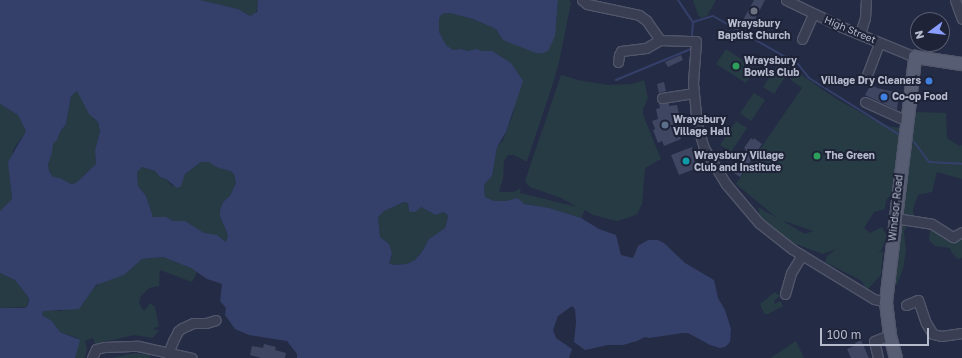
<!DOCTYPE html>
<style>
body{margin:0}
#map{position:relative;width:962px;height:358px;overflow:hidden;background:#242b44;font-family:"Golos Text",sans-serif}
div>[style]{position:absolute}
[style*='--x']{left:calc(var(--x)*1px);top:calc(var(--y)*1px);width:calc(var(--w)*1px);rotate:calc(var(--a)*1deg)}
.green>*{inset:0;background:#273b45}
.water>*{inset:0;background:#35406a}
.stream>*{height:2px;margin:-1px;padding:0 1px;transform-origin:1px;border-radius:1px;background:#35406a}
.building>*{inset:0;background:#3e4661}
.roads{filter:drop-shadow(1px 0 #51566a) drop-shadow(-1px 0 #51566a) drop-shadow(0 1px #51566a) drop-shadow(0 -1px #51566a)}
.minor>*{height:9px;margin:-4.5px;padding:0 4.5px;transform-origin:4.5px;border-radius:4.5px;background:#393e53}
.major>*{height:12px;margin:-6px;padding:0 6px;transform-origin:6px;border-radius:6px;background:#575d73}
.dots>*{width:11px;height:11px;translate:-50% -50%;box-sizing:border-box;border:2px solid #1e2338;border-radius:50%}
span{translate:-50% -50%;white-space:nowrap;text-align:center;line-height:1.15;-webkit-text-stroke:4px #1e2338;paint-order:stroke}
.poi-label{font-size:10px;color:#b6bacd;font-weight:700}
.left{translate:0 -50%;text-align:left}
.right{translate:-100% -50%;text-align:right}
.street-label{font-size:10px;color:#b6bacd}
.north{position:absolute;left:910px;top:12px;width:40px;height:40px;box-sizing:border-box;background:#1e2338;border:1px solid #5b5f74;border-radius:50%;rotate:255deg;font-size:11px;font-weight:700;line-height:16px;text-align:center;color:#b6bacd}
.north::after{content:'';display:block;margin:auto;width:14px;height:18px;background:#899eff;clip-path:polygon(50% 0,100% 100%,50% 72%,0 100%)}
.scale{position:absolute;left:820px;top:328px;width:109px;height:18px;box-sizing:border-box;border:2px solid #b6bacd;border-top:0;padding-left:5px;font-size:12px;line-height:14px;white-space:nowrap;color:#b6bacd;-webkit-text-stroke:3px #1e2338;paint-order:stroke}
</style>
<div id="map">
<div class="green">
<i style="clip-path:polygon(200px 0,258px 0,257px 9px,255px 14px,250px 16px,238px 9px)"></i>
<i style="clip-path:polygon(558px 0,569px 0,571px 3px,559px 62px,553px 83px,527px 161px,525px 161px,514px 155px,508px 155px,504px 161px,503px 179px,499px 191px,501px 192px,514px 192px,521px 188px,520px 193px,577px 207px,561px 198px,530px 187px,525px 181px,561px 75px,578px 80px,608px 85px,632px 84px,644px 80px,648px 98px,643px 109px,643px 115px,661px 159px,645px 168px,642px 204px,637px 214px,630px 217px,617px 221px,593px 215px,585px 210px,581px 218px,549px 208px,524px 204px,518px 198px,506px 201px,494px 201px,485px 197px,484px 185px,492px 176px,497px 147px,503px 140px,512px 117px,515px 105px,508px 61px,492px 51px,482px 51px,476px 49px,468px 51px,461px 49px,453px 50px,446px 45px,439px 32px,439px 17px,442px 14px,450px 13px,473px 19px,496px 29px,503px 40px,556px 25px)"></i>
<i style="clip-path:polygon(716px 0,707px 16px,701px 18px,698px 15px,693px 0)"></i>
<i style="clip-path:polygon(726px 49px,756px 69px,746px 83px,716px 64px)"></i>
<i style="clip-path:polygon(778px 64px,789px 71px,774px 94px,763px 87px)"></i>
<i style="clip-path:polygon(evenodd,796px 71px,835px 98px,885px 126px,910px 129px,917px 112px,946px 113px,947px 138px,959px 146px,962px 145px,962px 179px,937px 172px,932px 192px,918px 195px,913px 209px,914px 216px,904px 231px,906px 251px,903px 269px,897px 284px,892px 284px,894px 192px,886px 200px,885px 209px,874px 212px,864px 228px,870px 233px,882px 227px,887px 236px,881px 251px,877px 252px,883px 252px,881px 275px,868px 289px,865px 287px,862px 281px,825px 262px,827px 256px,836px 249px,823px 254px,788px 241px,760px 217px,758px 207px,777px 218px,736px 184px,802px 88px,790px 79px,796px 71px,781px 220px,813px 231px,805px 234px,781px 220px)"></i>
<i style="clip-path:polygon(77px 91px,95px 120px,98px 122px,100px 131px,95px 151px,96px 164px,76px 183px,71px 184px,60px 178px,53px 177px,49px 171px,48px 163px,53px 144px,57px 140px,60px 132px,66px 124px,71px 96px)"></i>
<i style="clip-path:polygon(754px 93px,765px 100px,751px 121px,740px 113px)"></i>
<i style="clip-path:polygon(0 104px,18px 115px,26px 131px,13px 150px,9px 172px,12px 199px,0 211px)"></i>
<i style="clip-path:polygon(736px 121px,747px 128px,731px 152px,720px 145px)"></i>
<i style="clip-path:polygon(201px 162px,209px 162px,216px 167px,226px 169px,234px 174px,236px 183px,230px 196px,223px 202px,220px 210px,220px 216px,228px 235px,226px 242px,220px 237px,204px 233px,185px 221px,173px 221px,166px 217px,153px 217px,146px 196px,138px 186px,137px 172px,142px 167px,155px 171px,160px 177px,166px 179px,172px 186px,181px 185px,185px 174px)"></i>
<i style="clip-path:polygon(404px 202px,408px 203px,409px 211px,421px 207px,436px 215px,443px 212px,447px 214px,448px 217px,445px 228px,429px 239px,422px 252px,415px 260px,407px 264px,393px 265px,389px 263px,392px 256px,389px 244px,380px 237px,378px 216px,384px 211px)"></i>
<i style="clip-path:polygon(936px 229px,962px 235px,962px 258px,958px 259px,952px 253px,950px 248px,935px 246px,929px 240px,930px 230px)"></i>
<i style="clip-path:polygon(163px 257px,191px 268px,197px 272px,192px 282px,160px 270px,159px 286px,149px 288px,141px 296px,139px 302px,142px 309px,145px 310px,150px 303px,155px 307px,159px 327px,155px 327px,154px 330px,159px 330px,153px 338px,134px 335px,95px 344px,93px 338px,85px 341px,87px 349px,85px 358px,75px 358px,77px 338px,60px 332px,52px 321px,42px 315px,43px 311px,47px 310px,60px 311px,82px 305px,93px 289px,100px 283px,124px 275px,142px 259px)"></i>
<i style="clip-path:polygon(0 273px,15px 280px,29px 298px,27px 307px,0 308px)"></i>
<i style="clip-path:polygon(775px 292px,778px 295px,782px 294px,774px 301px,775px 304px,780px 301px,783px 306px,768px 314px,764px 314px,760px 304px)"></i>
<i style="clip-path:polygon(796px 341px,804px 358px,771px 358px,772px 357px)"></i>
<i style="clip-path:polygon(135px 353px,150px 355px,150px 358px,111px 358px)"></i>
</div>
<div class="water">
<i style="clip-path:polygon(evenodd,0 0,200px 0,238px 9px,250px 16px,257px 12px,258px 0,558px 0,555px 36px,548px 51px,543px 53px,536px 53px,503px 40px,496px 29px,473px 19px,450px 13px,442px 14px,439px 18px,439px 32px,446px 45px,453px 50px,461px 49px,468px 51px,476px 49px,482px 51px,492px 51px,511px 63px,523px 81px,506px 132px,497px 147px,492px 176px,484px 185px,485px 197px,494px 201px,506px 201px,518px 198px,524px 204px,549px 208px,581px 218px,599px 229px,616px 235px,621px 255px,633px 258px,638px 246px,648px 240px,658px 240px,664px 243px,685px 263px,714px 280px,718px 298px,725px 310px,731px 329px,730px 342px,725px 347px,720px 348px,710px 345px,688px 333px,683px 333px,649px 338px,645px 337px,637px 341px,623px 345px,608px 345px,585px 350px,574px 342px,576px 322px,575px 309px,572px 306px,558px 316px,553px 330px,556px 338px,572px 349px,569px 358px,297px 358px,297px 354px,287px 341px,249px 335px,235px 329px,225px 315px,226px 308px,220px 301px,222px 284px,207px 279px,191px 268px,163px 257px,142px 259px,124px 275px,96px 285px,79px 309px,43px 311px,42px 315px,52px 321px,60px 332px,80px 340px,75px 358px,0 358px,0 308px,23px 308px,27px 307px,29px 301px,29px 298px,15px 280px,0 273px,0 211px,12px 199px,8px 162px,26px 131px,18px 115px,0 104px,0 0,77px 91px,89px 114px,98px 122px,100px 131px,95px 151px,96px 164px,76px 183px,71px 184px,60px 178px,53px 177px,49px 171px,48px 164px,52px 153px,53px 144px,57px 140px,60px 132px,66px 124px,71px 96px,77px 91px,0 0,201px 162px,209px 162px,216px 167px,230px 171px,234px 174px,236px 183px,230px 196px,223px 202px,220px 210px,220px 216px,228px 235px,226px 242px,217px 235px,204px 233px,185px 221px,173px 221px,166px 217px,153px 217px,146px 196px,138px 186px,137px 172px,142px 167px,155px 171px,160px 177px,166px 179px,177px 188px,181px 186px,185px 174px,201px 162px,0 0,404px 202px,408px 203px,409px 211px,411px 212px,415px 212px,421px 207px,436px 215px,443px 212px,447px 214px,448px 217px,445px 228px,429px 239px,422px 252px,415px 260px,407px 264px,393px 265px,389px 263px,392px 254px,389px 244px,380px 237px,378px 217px,384px 211px,404px 202px)"></i>
</div>
<div class="stream">
<i style="--x:678;--y:0;--w:27;--a:56"></i>
<i style="--x:693;--y:22;--w:16;--a:94"></i>
<i style="--x:693;--y:22;--w:21;--a:-17"></i>
<i style="--x:713;--y:16;--w:98;--a:29.5"></i>
<i style="--x:798;--y:64;--w:18;--a:52"></i>
<i style="--x:809;--y:78;--w:105;--a:32.2"></i>
<i style="--x:616;--y:80;--w:81;--a:-22.5"></i>
<i style="--x:691;--y:49;--w:4;--a:-90"></i>
<i style="--x:914;--y:142;--w:25;--a:53"></i>
<i style="--x:929;--y:162;--w:33;--a:3"></i>
</div>
<div class="building">
<i style="clip-path:polygon(754px 0,765px 0,752px 25px,743px 20px)"></i>
<i style="clip-path:polygon(681px 55px,683px 60px,668px 67px,665px 62px)"></i>
<i style="clip-path:polygon(664px 82px,666px 91px,659px 93px,657px 84px)"></i>
<i style="clip-path:polygon(871px 84px,877px 88px,890px 91px,899px 90px,897px 110px,865px 95px)"></i>
<i style="clip-path:polygon(659px 103px,669px 103px,669px 106px,677px 105px,679px 114px,672px 115px,681px 139px,664px 146px,662px 141px,658px 143px,653px 130px,655px 129px,652px 121px,658px 119px,656px 109px,660px 108px)"></i>
<i style="clip-path:polygon(751px 138px,753px 140px,754px 138px,762px 144px,740px 177px,731px 171px,746px 150px,744px 148px)"></i>
<i style="clip-path:polygon(692px 147px,700px 167px,679px 175px,671px 155px)"></i>
<i style="clip-path:polygon(861px 340px,869px 358px,851px 358px,847px 349px,856px 345px,855px 343px)"></i>
<i style="clip-path:polygon(264px 344px,276px 347px,275px 350px,286px 353px,285px 358px,261px 358px,250px 355px,252px 346px,263px 348px)"></i>
</div>
<div class="roads">
<div class="minor">
<i style="--x:582;--y:0;--w:6;--a:39"></i>
<i style="--x:587;--y:4;--w:53;--a:11.9"></i>
<i style="--x:639;--y:15;--w:9;--a:36"></i>
<i style="--x:646;--y:20;--w:24;--a:55"></i>
<i style="--x:660;--y:40;--w:36;--a:2"></i>
<i style="--x:696;--y:41;--w:42;--a:94.1"></i>
<i style="--x:693;--y:83;--w:42;--a:84.6"></i>
<i style="--x:697;--y:125;--w:24;--a:73"></i>
<i style="--x:704;--y:148;--w:42;--a:58.6"></i>
<i style="--x:726;--y:184;--w:51;--a:49.8"></i>
<i style="--x:759;--y:223;--w:42;--a:38.2"></i>
<i style="--x:792;--y:249;--w:96;--a:31.4"></i>
<i style="--x:874;--y:299;--w:12;--a:14"></i>
<i style="--x:786;--y:0;--w:62;--a:25.7"></i>
<i style="--x:842;--y:27;--w:79;--a:22.3"></i>
<i style="--x:955;--y:0;--w:20;--a:70"></i>
<i style="--x:860;--y:34;--w:17;--a:-73"></i>
<i style="--x:865;--y:18;--w:18;--a:-87"></i>
<i style="--x:802;--y:39;--w:27;--a:-66"></i>
<i style="--x:618;--y:62;--w:7;--a:-82"></i>
<i style="--x:619;--y:55;--w:4;--a:-63"></i>
<i style="--x:621;--y:51;--w:25;--a:-7"></i>
<i style="--x:646;--y:48;--w:16;--a:-30"></i>
<i style="--x:865;--y:80;--w:40;--a:-69"></i>
<i style="--x:662;--y:98;--w:31;--a:-9"></i>
<i style="--x:865;--y:102;--w:46;--a:24.3"></i>
<i style="--x:895;--y:218;--w:37;--a:9"></i>
<i style="--x:932;--y:224;--w:25;--a:32"></i>
<i style="--x:953;--y:237;--w:10;--a:-29"></i>
<i style="--x:785;--y:294;--w:22;--a:-74"></i>
<i style="--x:791;--y:273;--w:21;--a:-59"></i>
<i style="--x:906;--y:305;--w:13;--a:-23"></i>
<i style="--x:918;--y:300;--w:24;--a:71"></i>
<i style="--x:926;--y:323;--w:13;--a:58"></i>
<i style="--x:933;--y:334;--w:8;--a:14"></i>
<i style="--x:941;--y:336;--w:21;--a:-8"></i>
<i style="--x:169;--y:356;--w:5;--a:-90"></i>
<i style="--x:169;--y:351;--w:11;--a:-68"></i>
<i style="--x:173;--y:341;--w:11;--a:-63"></i>
<i style="--x:178;--y:331;--w:5;--a:-37"></i>
<i style="--x:182;--y:328;--w:12;--a:-24"></i>
<i style="--x:193;--y:323;--w:13;--a:0"></i>
<i style="--x:206;--y:323;--w:10;--a:-17"></i>
<i style="--x:92;--y:358;--w:10;--a:-66"></i>
<i style="--x:96;--y:349;--w:8;--a:-14"></i>
<i style="--x:104;--y:347;--w:34;--a:-2"></i>
<i style="--x:138;--y:346;--w:55;--a:12.5"></i>
<i style="--x:878;--y:358;--w:17;--a:-103"></i>
<i style="--x:874;--y:341;--w:17;--a:-21"></i>
</div>
<div class="major">
<i style="--x:896;--y:358;--w:24;--a:-105"></i>
<i style="--x:890;--y:335;--w:33;--a:-97"></i>
<i style="--x:886;--y:302;--w:247;--a:-83.2"></i>
<i style="--x:915;--y:57;--w:48;--a:8.5"></i>
</div>
</div>
<div class="dots">
<i style="left:754px;top:11px;background:#6b7280"></i>
<i style="left:736px;top:66px;background:#2e9e5b"></i>
<i style="left:929px;top:81px;background:#3f7fe0"></i>
<i style="left:884px;top:97px;background:#3f7fe0"></i>
<i style="left:665px;top:125px;background:#5c6f8a"></i>
<i style="left:817px;top:156px;background:#2e9e5b"></i>
<i style="left:686px;top:161px;background:#0f9aa8"></i>
</div>
<div class="poi-label">
<span style="left:754px;top:29px">Wraysbury<br>Baptist Church</span>
<span class="left" style="left:744px;top:66px">Wraysbury<br>Bowls Club</span>
<span class="right" style="left:921px;top:81px">Village Dry Cleaners</span>
<span class="left" style="left:892px;top:97px">Co-op Food</span>
<span class="left" style="left:673px;top:125px">Wraysbury<br>Village Hall</span>
<span class="left" style="left:694px;top:161px">Wraysbury Village<br>Club and Institute</span>
<span class="left" style="left:825px;top:156px">The Green</span>
</div>
<div class="street-label">
<span style="left:850px;top:30px;rotate:23deg">High Street</span>
<span style="left:896px;top:208px;rotate:-84deg">Windsor Road</span>
</div>
<div class="north">N</div>
<div class="scale">100 m</div>
</div>
